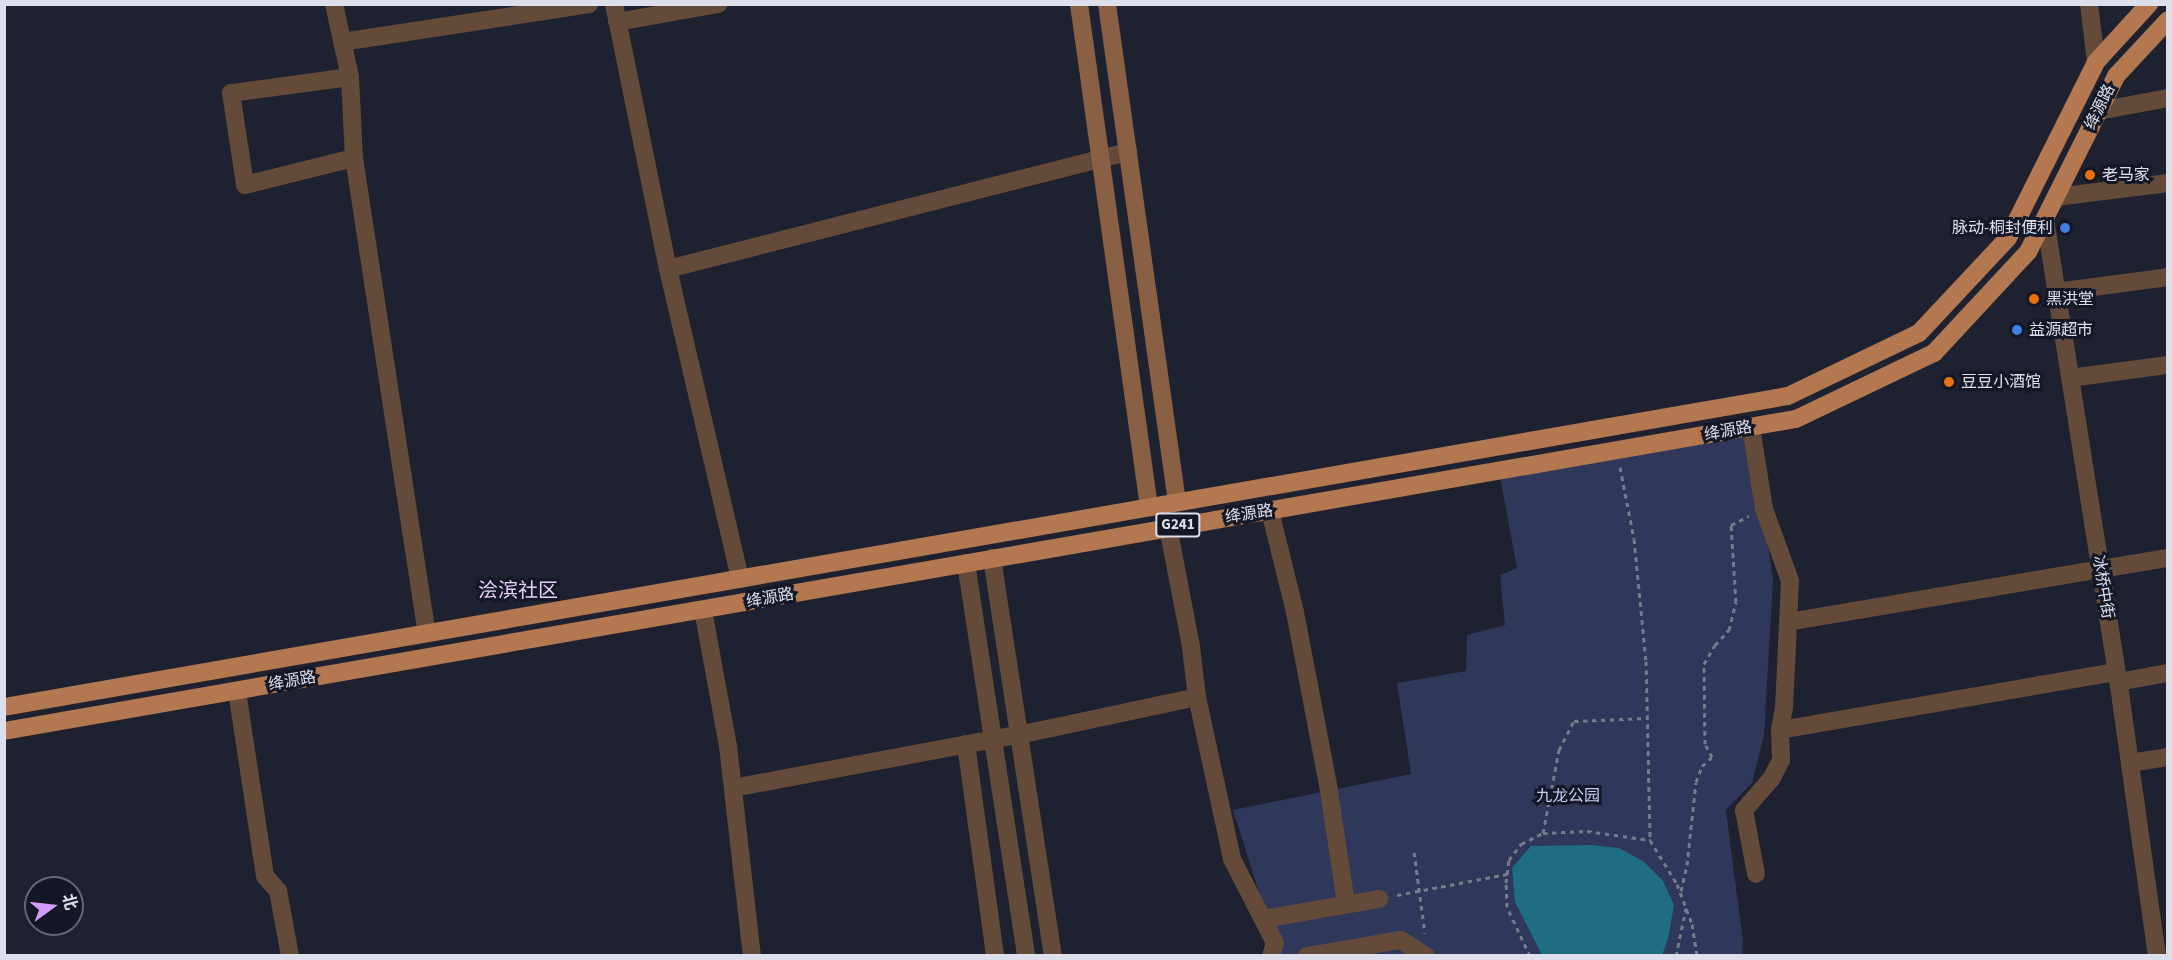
<!DOCTYPE html>
<meta charset="utf-8">
<style>
body{margin:0}
#map{position:relative;width:2172px;height:960px;overflow:hidden;background:#1d2130;font-family:"Source Sans 3","Noto Sans SC",sans-serif}
div>[style]{position:absolute}
[style*='--x']{left:calc(var(--x)*1px);top:calc(var(--y)*1px);width:calc(var(--w)*1px);rotate:calc(var(--a)*1deg)}
.green>*{inset:0;background:#2f375a}
.water>*{inset:0;background:#1f6d83}
.path>*{height:3px;margin-top:-1.5px;transform-origin:0;background:repeating-linear-gradient(90deg,#777a87 0 4.5px,transparent 0 9px)}
.minor>*{height:18px;margin:-9px;padding:0 9px;transform-origin:9px;border-radius:9px;background:#644a39}
.tertiary>*{height:18px;margin:-9px;padding:0 9px;transform-origin:9px;border-radius:9px;background:#644a39}
.secondary>*{height:18px;margin:-9px;padding:0 9px;transform-origin:9px;border-radius:9px;background:#8a6044}
.trunk>*{height:18px;margin:-9px;padding:0 9px;transform-origin:9px;border-radius:9px;background:#b47850}
.dots>*{width:16px;height:16px;translate:-50% -50%;box-sizing:border-box;border:3px solid #141726;border-radius:50%}
span{translate:-50% -50%;white-space:nowrap;text-align:center;line-height:1.15;-webkit-text-stroke:6px #141726;paint-order:stroke}
.shield-label span{padding:2px 4px;background:#141726;border:2px solid;border-radius:4px;-webkit-text-stroke-width:0}
.shield-label{font-size:15px;color:#dde0eb;font-weight:700}
.street-label{font-size:16px;color:#dde0eb}
.poi-label{font-size:16px;color:#dde0eb}
.left{translate:0 -50%;text-align:left}
.right{translate:-100% -50%;text-align:right}
.park-label{font-size:16px;color:#c5d0f4}
.quarter-label{font-size:20px;color:#e5d0f9}
.frame{position:absolute;inset:0;border:6px solid #dde0eb;pointer-events:none}
.north{position:absolute;left:24px;top:876px;width:60px;height:60px;box-sizing:border-box;background:#141726;border:2px solid #646775;border-radius:50%;rotate:75deg;font-size:16px;font-weight:700;line-height:24px;text-align:center;color:#dde0eb}
.north::after{content:'';display:block;margin:auto;width:21px;height:27px;background:#d29dfd;clip-path:polygon(50% 0,100% 100%,50% 72%,0 100%)}
</style>
<div id="map">
<div class="green">
<i style="clip-path:polygon(1751px 427px,1773px 580px,1764px 736px,1752px 783px,1726px 810px,1743px 942px,1742px 955px,1279px 955px,1233px 810px,1411px 774px,1397px 683px,1466px 671px,1467px 635px,1505px 625px,1500px 575px,1517px 568px,1499px 471px)"></i>
</div>
<div class="water">
<i style="clip-path:polygon(1591px 845px,1619px 848px,1643px 861px,1663px 881px,1674px 905px,1668px 939px,1662px 955px,1542px 955px,1515px 902px,1512px 868px,1531px 846px)"></i>
</div>
<div class="path">
<i style="--x:1620;--y:467;--w:73;--a:79"></i>
<i style="--x:1634;--y:539;--w:123;--a:84.4"></i>
<i style="--x:1646;--y:661;--w:179;--a:88.7"></i>
<i style="--x:1650;--y:840;--w:52;--a:58.5"></i>
<i style="--x:1677;--y:884;--w:43;--a:69.4"></i>
<i style="--x:1692;--y:924;--w:32;--a:81"></i>
<i style="--x:1543;--y:833;--w:85;--a:-79.1"></i>
<i style="--x:1559;--y:750;--w:33;--a:-63"></i>
<i style="--x:1574;--y:721;--w:73;--a:-2.4"></i>
<i style="--x:1414;--y:852;--w:82;--a:82.3"></i>
<i style="--x:1681;--y:891;--w:27;--a:-77"></i>
<i style="--x:1687;--y:865;--w:83;--a:-83.8"></i>
<i style="--x:1696;--y:782;--w:17;--a:-69"></i>
<i style="--x:1702;--y:766;--w:13;--a:-42"></i>
<i style="--x:1712;--y:757;--w:15;--a:-118"></i>
<i style="--x:1705;--y:744;--w:80;--a:-90.7"></i>
<i style="--x:1704;--y:664;--w:22;--a:-60"></i>
<i style="--x:1715;--y:645;--w:21;--a:-47"></i>
<i style="--x:1729;--y:630;--w:29;--a:-76"></i>
<i style="--x:1736;--y:602;--w:77;--a:-93.7"></i>
<i style="--x:1731;--y:525;--w:20;--a:-27"></i>
<i style="--x:1397;--y:895;--w:112;--a:-10.8"></i>
<i style="--x:1530;--y:956;--w:54;--a:-115.1"></i>
<i style="--x:1507;--y:907;--w:24;--a:-92"></i>
<i style="--x:1506;--y:883;--w:23;--a:-83"></i>
<i style="--x:1509;--y:860;--w:20;--a:-53"></i>
<i style="--x:1521;--y:844;--w:25;--a:-27"></i>
<i style="--x:1543;--y:833;--w:44;--a:-2.6"></i>
<i style="--x:1587;--y:831;--w:64;--a:8.1"></i>
<i style="--x:1676;--y:956;--w:49;--a:-78.2"></i>
</div>
<div class="minor">
<i style="--x:334;--y:4;--w:75;--a:77.6"></i>
<i style="--x:350;--y:77;--w:120;--a:172.3"></i>
<i style="--x:231;--y:93;--w:93;--a:81.3"></i>
<i style="--x:245;--y:185;--w:112;--a:-13.9"></i>
<i style="--x:354;--y:158;--w:481;--a:81.3"></i>
<i style="--x:614;--y:4;--w:270;--a:78.5"></i>
<i style="--x:668;--y:269;--w:318;--a:76.9"></i>
<i style="--x:2089;--y:4;--w:58;--a:83.1"></i>
<i style="--x:617;--y:22;--w:103;--a:-10.1"></i>
<i style="--x:342;--y:42;--w:250;--a:-8.7"></i>
<i style="--x:350;--y:77;--w:81;--a:87.2"></i>
<i style="--x:2098;--y:111;--w:71;--a:-10.5"></i>
<i style="--x:2056;--y:197;--w:113;--a:-7.1"></i>
<i style="--x:2045;--y:219;--w:487;--a:81"></i>
<i style="--x:2121;--y:700;--w:259;--a:82"></i>
<i style="--x:668;--y:269;--w:475;--a:-14.3"></i>
<i style="--x:2056;--y:292;--w:113;--a:-7.6"></i>
<i style="--x:2070;--y:378;--w:99;--a:-7.6"></i>
<i style="--x:1751;--y:427;--w:83;--a:81"></i>
<i style="--x:1764;--y:509;--w:77;--a:70.1"></i>
<i style="--x:1790;--y:581;--w:126;--a:92.7"></i>
<i style="--x:1784;--y:707;--w:23;--a:100"></i>
<i style="--x:1780;--y:730;--w:30;--a:88"></i>
<i style="--x:1781;--y:760;--w:20;--a:117"></i>
<i style="--x:1772;--y:778;--w:43;--a:131.2"></i>
<i style="--x:1744;--y:810;--w:65;--a:79.4"></i>
<i style="--x:1270;--y:511;--w:104;--a:76.1"></i>
<i style="--x:1295;--y:612;--w:182;--a:79.2"></i>
<i style="--x:1329;--y:791;--w:113;--a:81.4"></i>
<i style="--x:1168;--y:527;--w:122;--a:79.1"></i>
<i style="--x:1191;--y:647;--w:50;--a:83.2"></i>
<i style="--x:1197;--y:697;--w:166;--a:77.8"></i>
<i style="--x:1232;--y:859;--w:94;--a:62.9"></i>
<i style="--x:1275;--y:943;--w:14;--a:107"></i>
<i style="--x:703;--y:610;--w:138;--a:79.6"></i>
<i style="--x:728;--y:746;--w:211;--a:83.5"></i>
<i style="--x:1788;--y:622;--w:385;--a:-9.6"></i>
<i style="--x:2118;--y:682;--w:51;--a:-10.2"></i>
<i style="--x:237;--y:691;--w:187;--a:81.4"></i>
<i style="--x:265;--y:876;--w:20;--a:49"></i>
<i style="--x:278;--y:891;--w:66;--a:79.5"></i>
<i style="--x:1780;--y:730;--w:341;--a:-9.8"></i>
<i style="--x:966;--y:744;--w:214;--a:82.2"></i>
<i style="--x:2130;--y:763;--w:38;--a:-9"></i>
<i style="--x:733;--y:788;--w:300;--a:-10.6"></i>
<i style="--x:1028;--y:733;--w:173;--a:-12"></i>
<i style="--x:1263;--y:919;--w:118;--a:-9.8"></i>
<i style="--x:1307;--y:956;--w:95;--a:-9.7"></i>
<i style="--x:1401;--y:940;--w:30;--a:33"></i>
</div>
<div class="tertiary">
<i style="--x:992;--y:558;--w:403;--a:81.3"></i>
<i style="--x:966;--y:563;--w:398;--a:81.3"></i>
</div>
<div class="secondary">
<i style="--x:1079;--y:4;--w:508;--a:82.08"></i>
<i style="--x:1107;--y:4;--w:503;--a:82"></i>
</div>
<div class="trunk">
<i style="--x:4;--y:707;--w:1811;--a:-9.89"></i>
<i style="--x:1788;--y:396;--w:145;--a:-25.7"></i>
<i style="--x:1919;--y:333;--w:130;--a:-46.9"></i>
<i style="--x:2008;--y:238;--w:197;--a:-63.4"></i>
<i style="--x:2096;--y:62;--w:79;--a:-47.6"></i>
<i style="--x:4;--y:731;--w:1819;--a:-9.88"></i>
<i style="--x:1796;--y:419;--w:153;--a:-25.6"></i>
<i style="--x:1934;--y:353;--w:138;--a:-47.1"></i>
<i style="--x:2028;--y:252;--w:197;--a:-63.4"></i>
<i style="--x:2116;--y:76;--w:76;--a:-47.1"></i>
</div>
<div class="dots">
<i style="left:2090px;top:175px;background:#e8710a"></i>
<i style="left:2065px;top:228px;background:#3f7fe0"></i>
<i style="left:2034px;top:299px;background:#e8710a"></i>
<i style="left:2017px;top:330px;background:#3f7fe0"></i>
<i style="left:1949px;top:382px;background:#e8710a"></i>
</div>
<div class="shield-label">
<span style="left:1178px;top:525px">G241</span>
</div>
<div class="street-label">
<span style="left:2100px;top:107px;rotate:-64deg">绛源路</span>
<span style="left:1728px;top:431px;rotate:-10deg">绛源路</span>
<span style="left:1249px;top:514px;rotate:-9deg">绛源路</span>
<span style="left:2103px;top:587px;rotate:81deg">冰桥中街</span>
<span style="left:770px;top:598px;rotate:-10deg">绛源路</span>
<span style="left:292px;top:681px;rotate:-10deg">绛源路</span>
</div>
<div class="poi-label">
<span class="left" style="left:2102px;top:175px">老马家</span>
<span class="right" style="left:2053px;top:228px">脉动-桐封便利</span>
<span class="left" style="left:2046px;top:299px">黑洪堂</span>
<span class="left" style="left:2029px;top:330px">益源超市</span>
<span class="left" style="left:1961px;top:382px">豆豆小酒馆</span>
</div>
<div class="park-label">
<span style="left:1568px;top:796px">九龙公园</span>
</div>
<div class="quarter-label">
<span style="left:518px;top:591px">浍滨社区</span>
</div>
<div class="frame"></div>
<div class="north">北</div>
</div>
